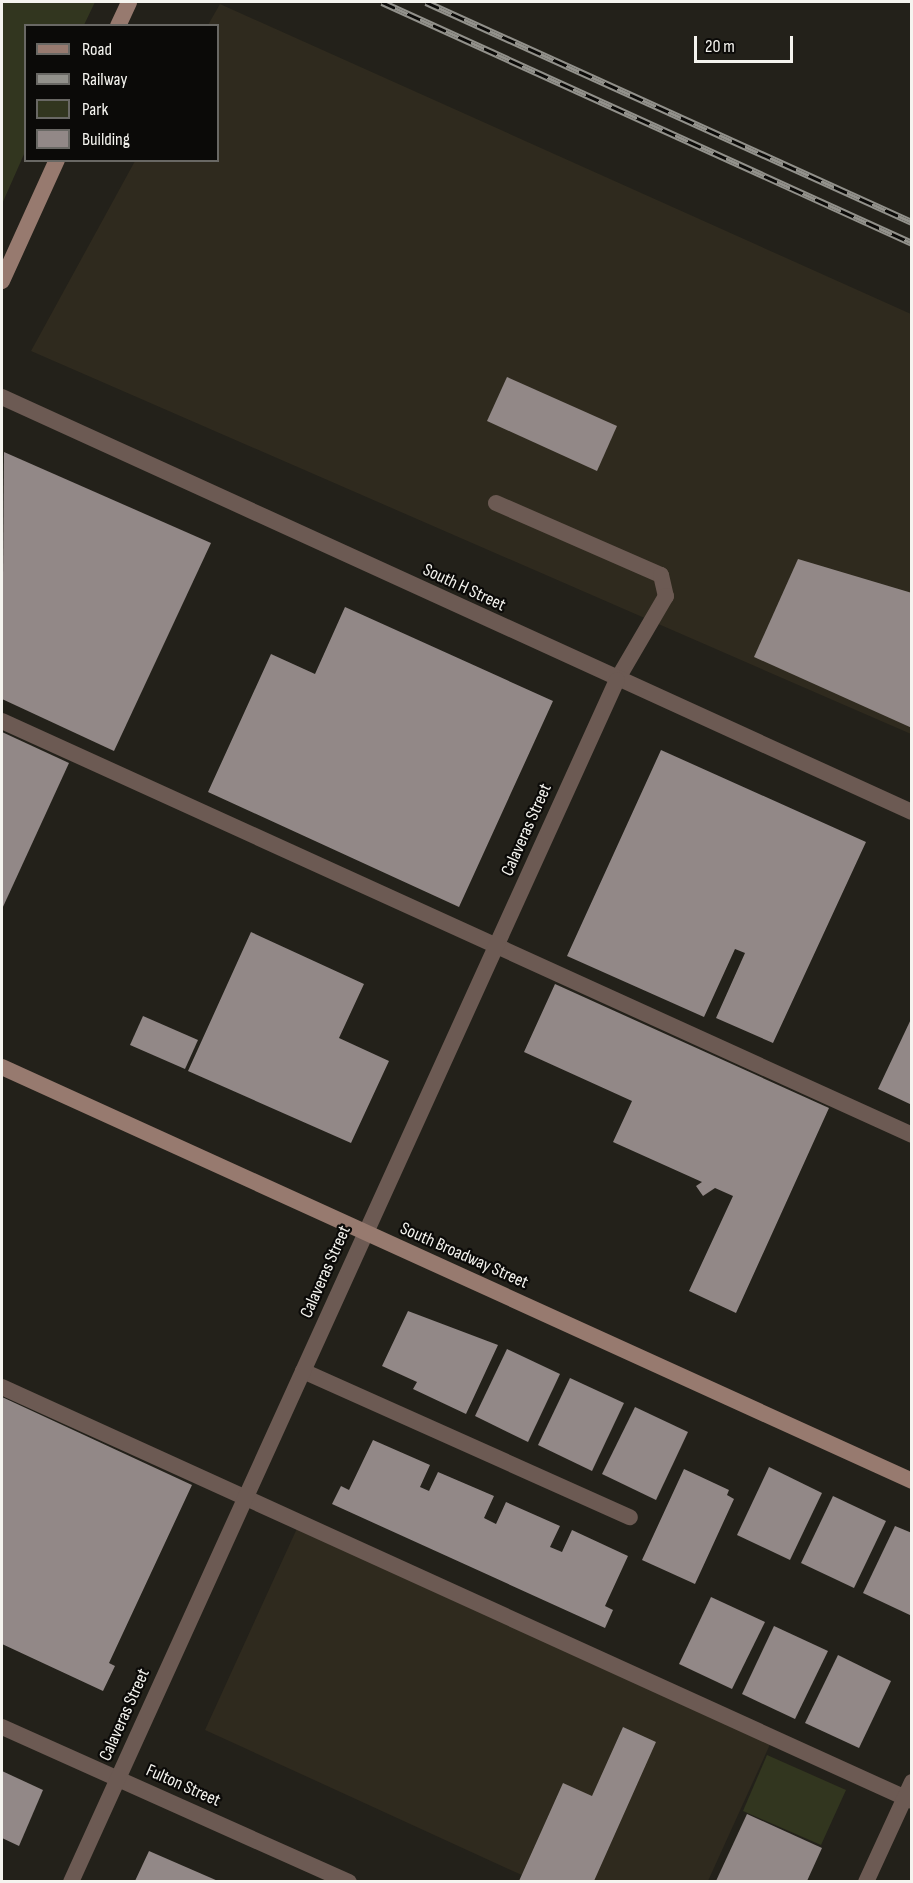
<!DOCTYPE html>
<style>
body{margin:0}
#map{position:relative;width:913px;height:1883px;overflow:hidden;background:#23211a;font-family:"Sofia Sans Condensed",sans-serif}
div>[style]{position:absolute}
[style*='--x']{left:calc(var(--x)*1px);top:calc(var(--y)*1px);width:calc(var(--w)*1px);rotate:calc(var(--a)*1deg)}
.built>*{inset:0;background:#2f2a1e}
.green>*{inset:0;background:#32361f}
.building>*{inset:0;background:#928887}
.service>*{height:16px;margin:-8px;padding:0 8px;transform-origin:8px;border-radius:8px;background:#6c5a53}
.tertiary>*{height:16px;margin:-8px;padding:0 8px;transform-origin:8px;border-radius:8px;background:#6c5a53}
.secondary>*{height:16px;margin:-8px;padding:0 8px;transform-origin:8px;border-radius:8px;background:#977a6f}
.rail>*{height:7px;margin-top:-3.5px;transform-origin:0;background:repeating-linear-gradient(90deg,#0b0a08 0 14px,#92918b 0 28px);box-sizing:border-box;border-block:2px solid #92918b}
span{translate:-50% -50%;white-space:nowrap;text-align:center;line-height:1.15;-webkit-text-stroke:4.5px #0b0a08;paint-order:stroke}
.street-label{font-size:18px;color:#f5f4ef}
.frame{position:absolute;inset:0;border:3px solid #f5f4ef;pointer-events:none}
.legend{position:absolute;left:24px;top:24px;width:195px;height:138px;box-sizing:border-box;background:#0b0a08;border:2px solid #696864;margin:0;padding:8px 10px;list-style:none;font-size:18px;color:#f5f4ef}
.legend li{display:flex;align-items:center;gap:12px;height:30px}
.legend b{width:30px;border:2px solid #696864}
.scale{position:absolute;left:694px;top:36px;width:99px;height:27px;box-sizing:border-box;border:3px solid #f5f4ef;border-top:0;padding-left:8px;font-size:18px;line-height:21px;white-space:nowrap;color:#f5f4ef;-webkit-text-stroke:4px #0b0a08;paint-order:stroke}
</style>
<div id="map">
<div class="built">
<i style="clip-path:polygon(220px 4px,911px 314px,911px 734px,31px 351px,135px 161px,218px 160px,218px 26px,208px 25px)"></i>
<i style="clip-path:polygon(299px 1524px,772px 1740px,708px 1881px,537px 1882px,205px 1730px)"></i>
</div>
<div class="green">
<i style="clip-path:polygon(2px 2px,95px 2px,84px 25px,26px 26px,25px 152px,2px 204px)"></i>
<i style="clip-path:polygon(767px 1755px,846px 1790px,821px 1845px,743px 1811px)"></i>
</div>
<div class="building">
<i style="clip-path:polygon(507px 377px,617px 426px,597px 471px,487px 421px)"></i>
<i style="clip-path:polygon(4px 452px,211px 543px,114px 751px,2px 699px)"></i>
<i style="clip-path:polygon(798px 559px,912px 593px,912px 728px,754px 657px)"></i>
<i style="clip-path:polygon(345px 607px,553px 701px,459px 907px,208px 792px,271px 654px,315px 674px)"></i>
<i style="clip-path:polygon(2px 732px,69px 763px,2px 909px)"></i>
<i style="clip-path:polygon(661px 750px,866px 842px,773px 1043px,716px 1018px,745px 953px,735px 949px,704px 1017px,567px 956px)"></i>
<i style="clip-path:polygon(251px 932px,364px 984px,339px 1038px,389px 1061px,351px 1143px,188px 1071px)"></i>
<i style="clip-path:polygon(555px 984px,829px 1108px,736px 1313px,689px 1291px,733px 1196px,715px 1188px,703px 1196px,696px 1186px,702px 1182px,613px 1142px,632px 1101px,524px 1052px)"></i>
<i style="clip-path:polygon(143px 1016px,198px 1040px,185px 1069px,130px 1045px)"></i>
<i style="clip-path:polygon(912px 1017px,912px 1105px,878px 1089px)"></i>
<i style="clip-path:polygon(408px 1311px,498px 1345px,466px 1414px,413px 1389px,417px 1382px,382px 1366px)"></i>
<i style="clip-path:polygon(507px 1349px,560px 1374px,528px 1442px,475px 1416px)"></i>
<i style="clip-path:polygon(570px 1378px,624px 1403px,592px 1471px,538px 1445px)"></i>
<i style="clip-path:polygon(2px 1397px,192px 1485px,109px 1663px,115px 1666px,103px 1691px,2px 1644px)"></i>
<i style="clip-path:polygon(635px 1407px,688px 1432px,656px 1500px,602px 1474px)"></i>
<i style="clip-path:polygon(373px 1440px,430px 1465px,420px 1487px,429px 1491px,438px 1472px,494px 1496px,484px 1518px,496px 1524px,506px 1502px,560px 1526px,550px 1547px,562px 1552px,572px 1530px,628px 1556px,605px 1606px,613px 1610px,605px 1628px,332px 1504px,341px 1486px,349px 1490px)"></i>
<i style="clip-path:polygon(769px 1467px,822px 1493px,790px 1560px,737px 1535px)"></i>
<i style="clip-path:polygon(684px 1469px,729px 1490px,727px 1495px,734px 1499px,695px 1584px,642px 1560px)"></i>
<i style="clip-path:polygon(833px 1496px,886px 1521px,854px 1588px,801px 1563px)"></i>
<i style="clip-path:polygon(895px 1526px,912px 1533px,912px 1616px,863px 1593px)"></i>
<i style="clip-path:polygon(711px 1597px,765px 1622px,732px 1689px,679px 1664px)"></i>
<i style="clip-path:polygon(774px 1626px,828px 1651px,795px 1719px,742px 1694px)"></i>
<i style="clip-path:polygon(838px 1655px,891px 1681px,859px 1748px,805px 1723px)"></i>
<i style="clip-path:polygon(623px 1727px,656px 1742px,594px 1881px,519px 1881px,563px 1783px,592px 1796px)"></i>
<i style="clip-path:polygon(2px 1771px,43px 1790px,19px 1846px,2px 1838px)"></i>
<i style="clip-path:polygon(747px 1814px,822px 1848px,807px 1881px,716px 1881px)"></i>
<i style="clip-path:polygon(149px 1851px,218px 1881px,135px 1881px)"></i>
</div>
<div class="service">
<i style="--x:496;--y:503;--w:180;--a:23.6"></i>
<i style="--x:661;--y:575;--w:22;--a:77"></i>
<i style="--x:666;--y:596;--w:97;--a:120.3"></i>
<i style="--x:2;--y:721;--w:1000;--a:24.46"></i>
<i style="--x:303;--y:1371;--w:358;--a:24.1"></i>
<i style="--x:2;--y:1387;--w:1000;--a:24.46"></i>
</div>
<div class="tertiary">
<i style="--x:2;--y:397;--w:1000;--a:24.52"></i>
<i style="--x:2;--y:1727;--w:380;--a:24.1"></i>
<i style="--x:71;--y:1882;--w:1320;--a:-65.57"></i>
<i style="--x:866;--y:1882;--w:110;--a:-65.3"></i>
</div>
<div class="secondary">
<i style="--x:118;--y:26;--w:26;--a:-65"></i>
<i style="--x:2;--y:281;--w:133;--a:-65.6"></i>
<i style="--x:2;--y:1067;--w:1000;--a:24.46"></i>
</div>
<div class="rail">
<i style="--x:382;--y:2;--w:582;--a:24.45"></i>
<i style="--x:426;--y:2;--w:533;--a:24.36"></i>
</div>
<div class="street-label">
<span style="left:464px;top:588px;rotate:25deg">South H Street</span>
<span style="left:527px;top:830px;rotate:-66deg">Calaveras Street</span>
<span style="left:464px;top:1256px;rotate:24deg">South Broadway Street</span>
<span style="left:326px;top:1272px;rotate:-66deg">Calaveras Street</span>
<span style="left:125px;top:1715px;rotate:-66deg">Calaveras Street</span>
<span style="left:183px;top:1786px;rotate:24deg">Fulton Street</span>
</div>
<div class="frame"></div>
<ul class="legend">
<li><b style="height:8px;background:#977a6f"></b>Road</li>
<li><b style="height:8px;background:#92918b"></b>Railway</li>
<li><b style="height:16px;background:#32361f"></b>Park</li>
<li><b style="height:16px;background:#928887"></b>Building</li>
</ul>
<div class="scale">20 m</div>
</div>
